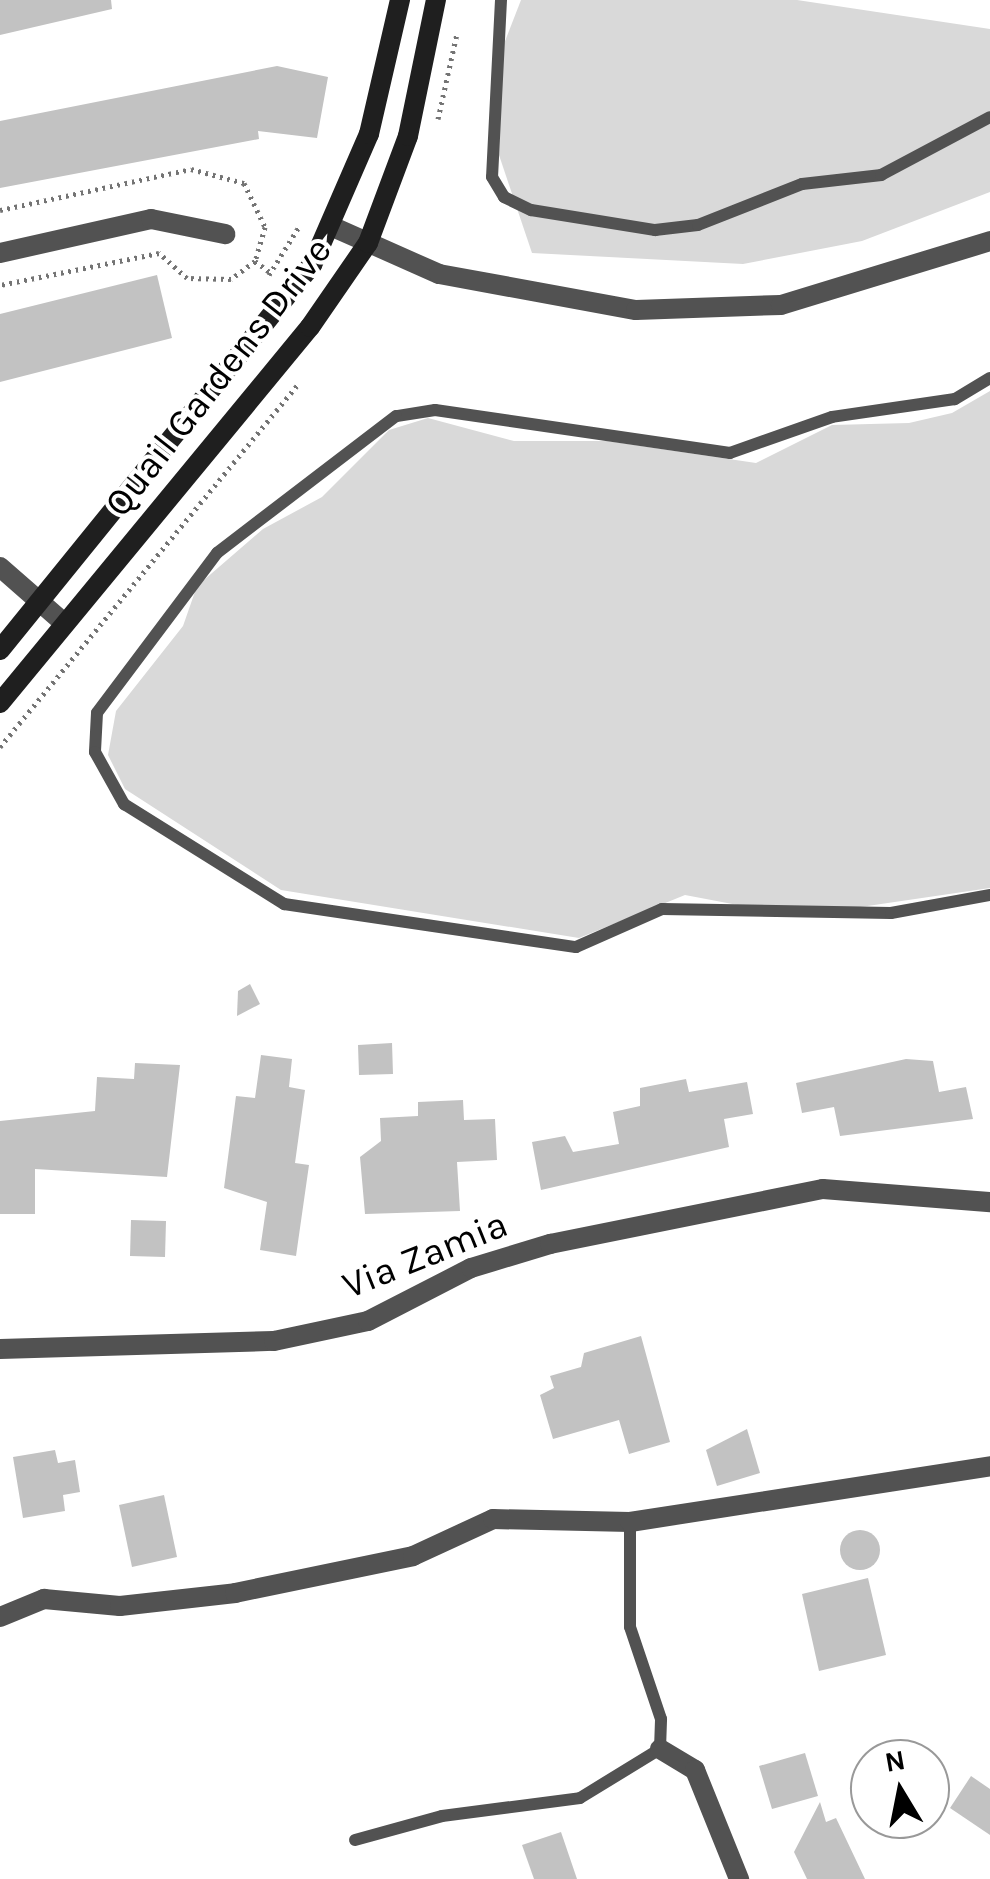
<!DOCTYPE html>
<style>
body{margin:0}
#map{position:relative;width:990px;height:1879px;overflow:hidden;background:#fff;font-family:Karla,sans-serif}
div>[style]{position:absolute}
[style*='--x']{left:calc(var(--x)*1px);top:calc(var(--y)*1px);width:calc(var(--w)*1px);rotate:calc(var(--a)*1deg)}
.green>*{inset:0;background:#d9d9d9}
.building>*{inset:0;background:#c2c2c2}
.round{border-radius:50%}
.path>*{height:5px;margin-top:-2.5px;transform-origin:0;background:repeating-linear-gradient(90deg,#747474 0 2.5px,transparent 0 7.5px)}
.service>*{height:12px;margin:-6px;padding:0 6px;transform-origin:6px;border-radius:6px;background:#525252}
.minor>*{height:20px;margin:-10px;padding:0 10px;transform-origin:10px;border-radius:10px;background:#525252}
.tertiary>*{height:20px;margin:-10px;padding:0 10px;transform-origin:10px;border-radius:10px;background:#525252}
.secondary>*{height:20px;margin:-10px;padding:0 10px;transform-origin:10px;border-radius:10px;background:#1f1f1f}
span{translate:-50% -50%;white-space:nowrap;text-align:center;line-height:1.15;-webkit-text-stroke:8px #fff;paint-order:stroke}
.street-label{font-size:38px;color:#000}
.north{position:absolute;left:850px;top:1739px;width:100px;height:100px;box-sizing:border-box;background:#fff;border:2px solid #999;border-radius:50%;rotate:350deg;font-size:28px;font-weight:700;line-height:40px;text-align:center;color:#000}
.north::after{content:'';display:block;margin:auto;width:35px;height:45px;background:#000;clip-path:polygon(50% 0,100% 100%,50% 72%,0 100%)}
</style>
<div id="map">
<div class="green">
<i style="clip-path:polygon(521px 0,797px 0,990px 29px,990px 192px,862px 241px,743px 264px,532px 253px,499px 155px,502px 49px)"></i>
<i style="clip-path:polygon(990px 391px,990px 888px,847px 909px,769px 911px,685px 895px,579px 938px,281px 890px,125px 789px,108px 755px,116px 711px,183px 626px,197px 586px,263px 529px,322px 497px,389px 430px,428px 418px,514px 441px,607px 441px,756px 463px,832px 425px,909px 423px,952px 413px)"></i>
</div>
<div class="building">
<i style="clip-path:polygon(0 0,111px 0,112px 9px,0 35px)"></i>
<i style="clip-path:polygon(277px 66px,328px 77px,317px 138px,258px 131px,259px 139px,0 188px,0 121px)"></i>
<i style="clip-path:polygon(157px 275px,172px 338px,0 382px,0 314px)"></i>
<i style="clip-path:polygon(250px 984px,260px 1004px,237px 1016px,238px 991px)"></i>
<i style="clip-path:polygon(392px 1043px,393px 1074px,359px 1075px,358px 1045px)"></i>
<i style="clip-path:polygon(261px 1055px,292px 1059px,289px 1087px,305px 1090px,295px 1163px,309px 1165px,296px 1256px,260px 1250px,267px 1202px,224px 1188px,236px 1096px,255px 1098px)"></i>
<i style="clip-path:polygon(906px 1059px,933px 1061px,939px 1092px,966px 1087px,973px 1119px,840px 1136px,834px 1107px,802px 1113px,796px 1083px)"></i>
<i style="clip-path:polygon(135px 1063px,180px 1065px,167px 1177px,35px 1169px,35px 1214px,0 1214px,0 1121px,95px 1111px,97px 1077px,134px 1079px)"></i>
<i style="clip-path:polygon(686px 1079px,689px 1092px,747px 1082px,753px 1114px,724px 1119px,729px 1147px,541px 1190px,532px 1142px,565px 1136px,573px 1152px,619px 1144px,613px 1112px,640px 1106px,640px 1088px)"></i>
<i style="clip-path:polygon(463px 1100px,464px 1120px,495px 1119px,497px 1160px,457px 1162px,460px 1211px,365px 1214px,360px 1157px,381px 1141px,380px 1118px,418px 1116px,418px 1102px)"></i>
<i style="clip-path:polygon(131px 1220px,166px 1221px,165px 1257px,130px 1256px)"></i>
<i style="clip-path:polygon(641px 1336px,670px 1442px,629px 1454px,619px 1420px,553px 1439px,540px 1395px,554px 1388px,550px 1376px,581px 1367px,584px 1353px)"></i>
<i style="clip-path:polygon(747px 1429px,760px 1473px,717px 1486px,706px 1450px)"></i>
<i style="clip-path:polygon(55px 1450px,58px 1463px,75px 1460px,80px 1492px,63px 1495px,65px 1511px,23px 1518px,13px 1457px)"></i>
<i style="clip-path:polygon(164px 1495px,177px 1557px,132px 1567px,119px 1505px)"></i>
<i class="round" style="left:840px;top:1530px;width:40px;height:40px"></i>
<i style="clip-path:polygon(868px 1578px,886px 1655px,819px 1671px,802px 1594px)"></i>
<i style="clip-path:polygon(805px 1753px,818px 1796px,772px 1809px,759px 1766px)"></i>
<i style="clip-path:polygon(971px 1776px,990px 1789px,990px 1835px,950px 1808px)"></i>
<i style="clip-path:polygon(820px 1802px,826px 1822px,836px 1818px,865px 1879px,807px 1879px,794px 1852px)"></i>
<i style="clip-path:polygon(561px 1832px,577px 1879px,534px 1879px,522px 1845px)"></i>
</div>
<div class="path">
<i style="--x:438;--y:119;--w:88;--a:-77.5"></i>
<i style="--x:0;--y:210;--w:195;--a:-12.1"></i>
<i style="--x:191;--y:169;--w:55;--a:14.8"></i>
<i style="--x:244;--y:183;--w:49;--a:64.5"></i>
<i style="--x:265;--y:227;--w:35;--a:106"></i>
<i style="--x:255;--y:261;--w:30;--a:143"></i>
<i style="--x:231;--y:279;--w:44;--a:-178.7"></i>
<i style="--x:187;--y:278;--w:38;--a:-138"></i>
<i style="--x:159;--y:253;--w:162;--a:168.6"></i>
<i style="--x:255;--y:261;--w:20;--a:37"></i>
<i style="--x:269;--y:275;--w:59;--a:-58.2"></i>
<i style="--x:0;--y:747;--w:471;--a:-50.6"></i>
</div>
<div class="service">
<i style="--x:501;--y:0;--w:177;--a:92.9"></i>
<i style="--x:492;--y:177;--w:23;--a:59"></i>
<i style="--x:504;--y:197;--w:30;--a:26"></i>
<i style="--x:531;--y:210;--w:126;--a:9.2"></i>
<i style="--x:655;--y:230;--w:43;--a:-6.6"></i>
<i style="--x:698;--y:225;--w:112;--a:-21.5"></i>
<i style="--x:802;--y:184;--w:80;--a:-6.5"></i>
<i style="--x:881;--y:175;--w:123;--a:-28"></i>
<i style="--x:990;--y:378;--w:41;--a:149"></i>
<i style="--x:955;--y:399;--w:124;--a:171.7"></i>
<i style="--x:832;--y:417;--w:108;--a:160.6"></i>
<i style="--x:730;--y:453;--w:298;--a:-171.7"></i>
<i style="--x:435;--y:410;--w:39;--a:171"></i>
<i style="--x:396;--y:416;--w:225;--a:142.6"></i>
<i style="--x:217;--y:553;--w:200;--a:126.9"></i>
<i style="--x:97;--y:713;--w:39;--a:93"></i>
<i style="--x:95;--y:752;--w:60;--a:60.9"></i>
<i style="--x:124;--y:804;--w:189;--a:32"></i>
<i style="--x:284;--y:904;--w:295;--a:8.4"></i>
<i style="--x:576;--y:947;--w:94;--a:-23.8"></i>
<i style="--x:662;--y:909;--w:229;--a:1"></i>
<i style="--x:891;--y:913;--w:101;--a:-10.3"></i>
<i style="--x:355;--y:1840;--w:90;--a:-15.4"></i>
<i style="--x:442;--y:1816;--w:139;--a:-7.4"></i>
<i style="--x:580;--y:1798;--w:94;--a:-31.5"></i>
<i style="--x:660;--y:1749;--w:30;--a:-88"></i>
<i style="--x:661;--y:1719;--w:97;--a:-108.6"></i>
<i style="--x:630;--y:1627;--w:105;--a:-90"></i>
</div>
<div class="minor">
<i style="--x:0;--y:253;--w:155;--a:-12.7"></i>
<i style="--x:151;--y:219;--w:76;--a:11.5"></i>
<i style="--x:0;--y:567;--w:86;--a:41.2"></i>
<i style="--x:0;--y:1349;--w:274;--a:-1.7"></i>
<i style="--x:274;--y:1341;--w:96;--a:-12"></i>
<i style="--x:368;--y:1321;--w:116;--a:-27.2"></i>
<i style="--x:471;--y:1268;--w:83;--a:-16.9"></i>
<i style="--x:550;--y:1244;--w:278;--a:-11.4"></i>
<i style="--x:823;--y:1189;--w:168;--a:4.5"></i>
<i style="--x:0;--y:1617;--w:48;--a:-22.2"></i>
<i style="--x:44;--y:1599;--w:76;--a:5.3"></i>
<i style="--x:120;--y:1606;--w:116;--a:-6.4"></i>
<i style="--x:235;--y:1593;--w:182;--a:-11.7"></i>
<i style="--x:413;--y:1556;--w:88;--a:-24.8"></i>
<i style="--x:493;--y:1519;--w:137;--a:1.3"></i>
<i style="--x:630;--y:1522;--w:364;--a:-8.8"></i>
<i style="--x:660;--y:1749;--w:41;--a:31"></i>
<i style="--x:695;--y:1770;--w:118;--a:68"></i>
</div>
<div class="tertiary">
<i style="--x:333;--y:227;--w:116;--a:23.9"></i>
<i style="--x:439;--y:274;--w:200;--a:10.4"></i>
<i style="--x:636;--y:310;--w:145;--a:-2"></i>
<i style="--x:781;--y:305;--w:219;--a:-17"></i>
</div>
<div class="secondary">
<i style="--x:0;--y:650;--w:496;--a:-51"></i>
<i style="--x:312;--y:265;--w:143;--a:-66.5"></i>
<i style="--x:369;--y:134;--w:138;--a:-77"></i>
<i style="--x:0;--y:703;--w:487;--a:-50.5"></i>
<i style="--x:310;--y:327;--w:102;--a:-55.4"></i>
<i style="--x:368;--y:243;--w:114;--a:-69.5"></i>
<i style="--x:408;--y:136;--w:139;--a:-78.4"></i>
</div>
<div class="street-label">
<span style="left:218px;top:377px;rotate:-52deg">Quail Gardens Drive</span>
<span style="left:425px;top:1255px;rotate:-22deg">Via Zamia</span>
</div>
<div class="north">N</div>
</div>
